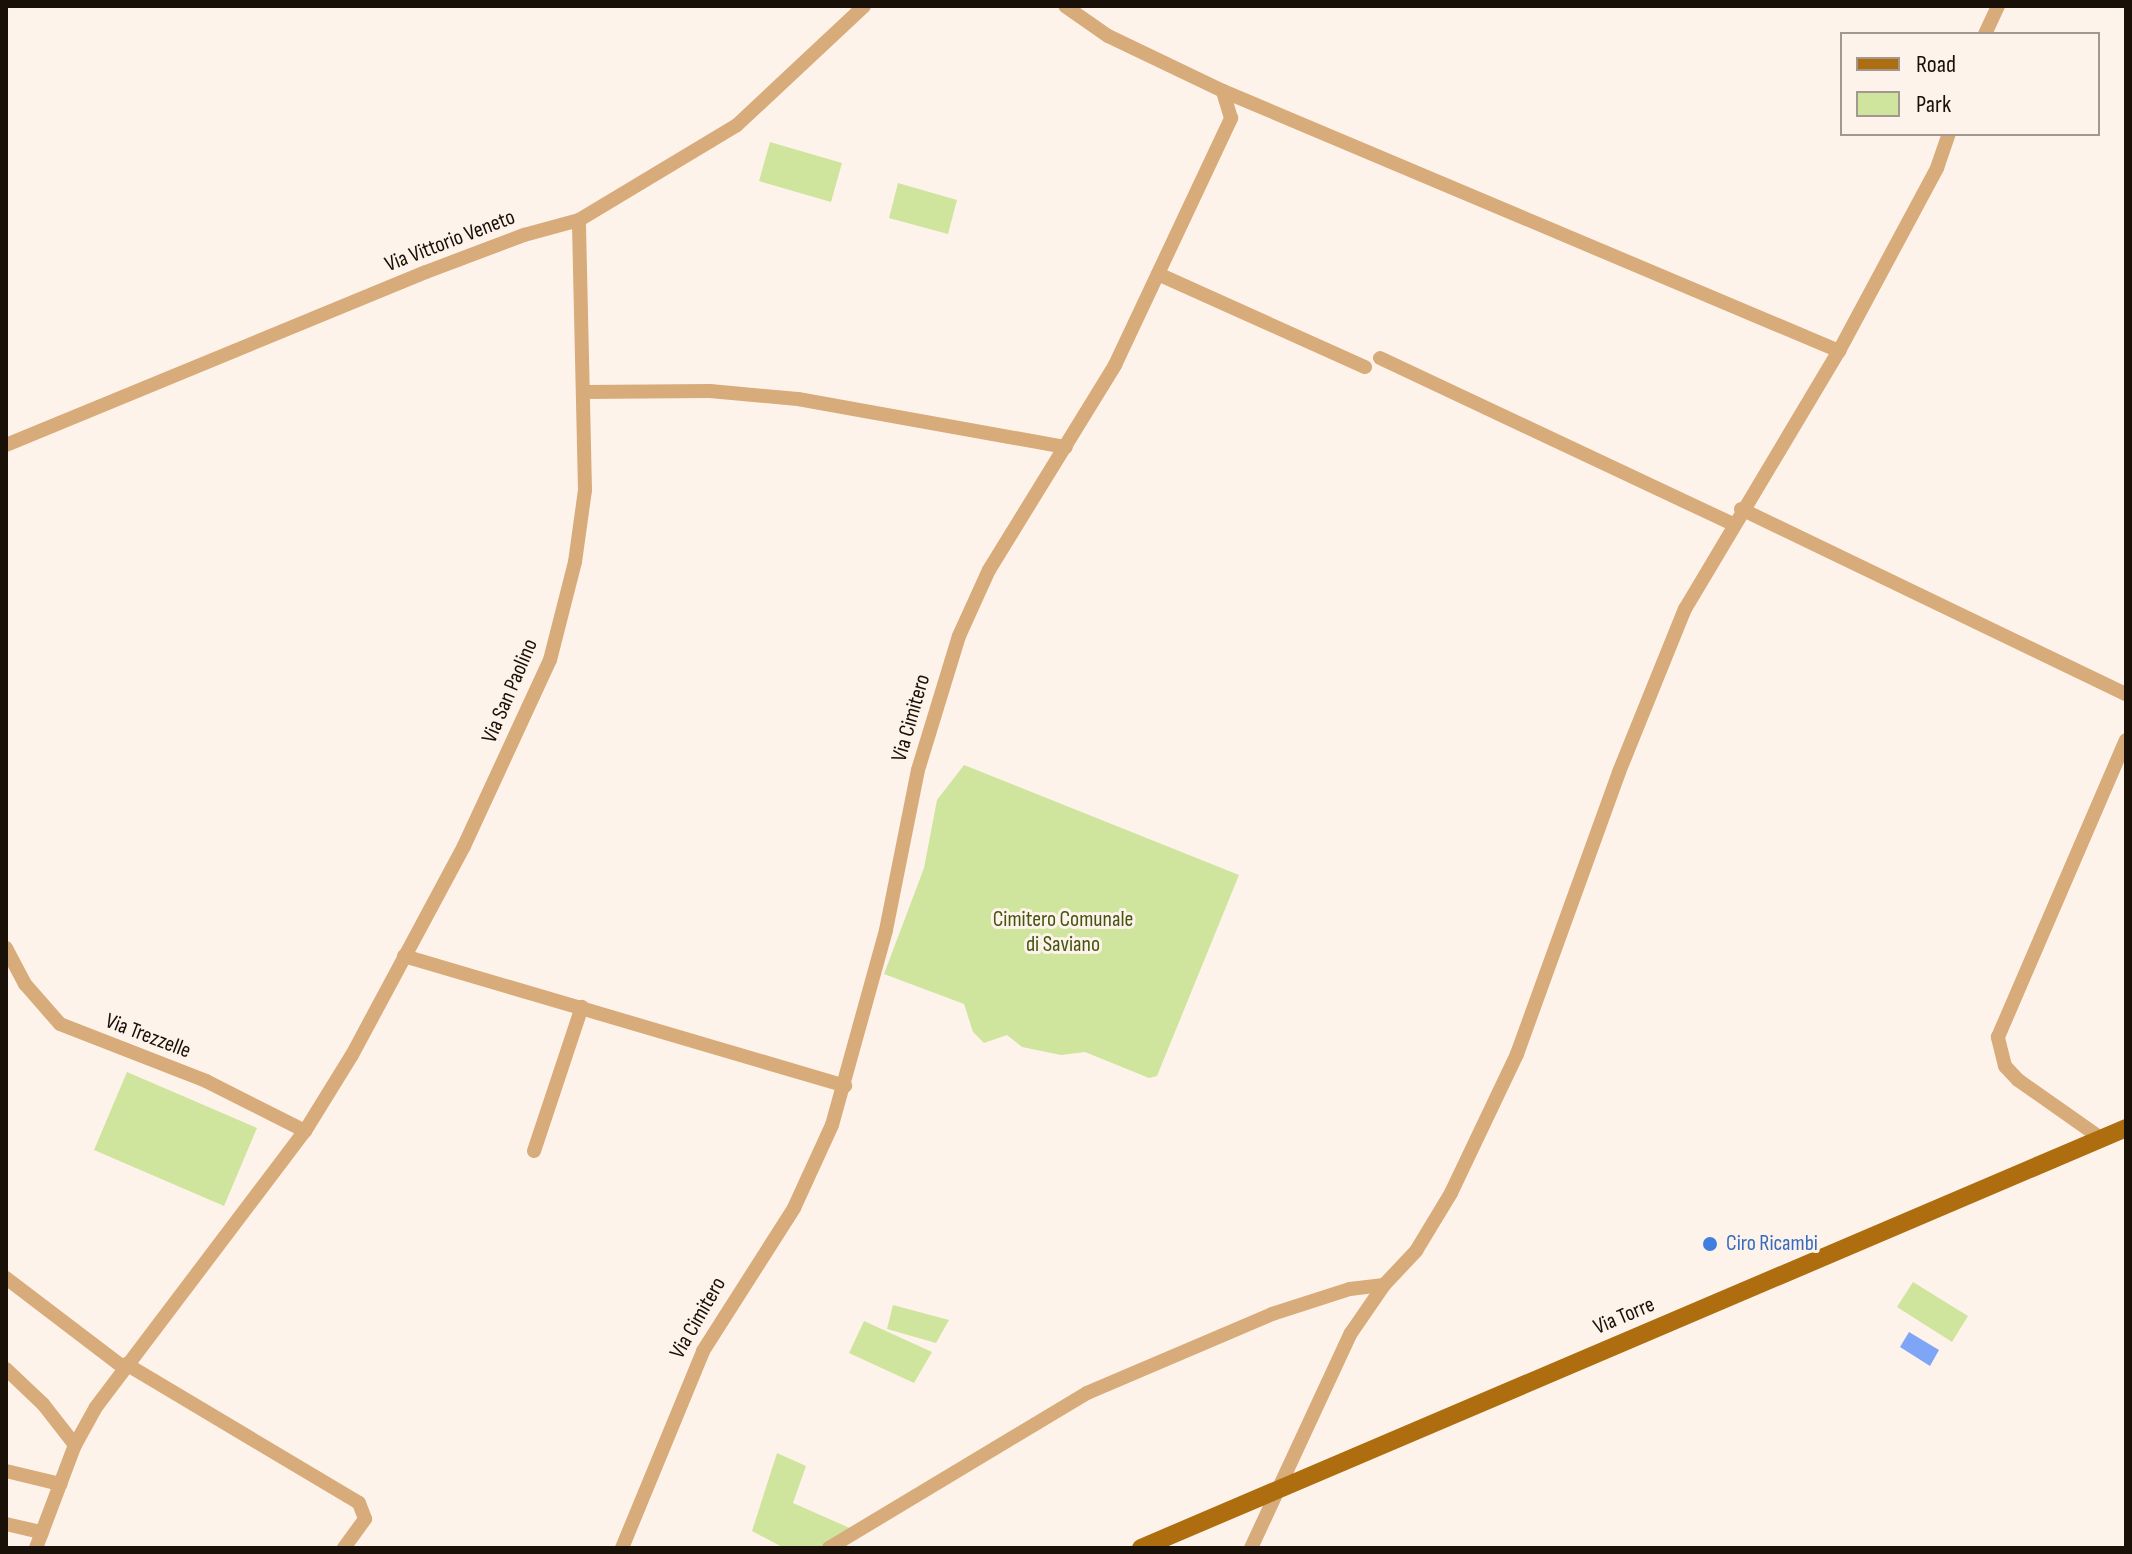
<!DOCTYPE html>
<style>
body{margin:0}
#map{position:relative;width:2132px;height:1554px;overflow:hidden;background:#fef3ea;font-family:"Sofia Sans Condensed",sans-serif}
div>[style]{position:absolute}
[style*='--x']{left:calc(var(--x)*1px);top:calc(var(--y)*1px);width:calc(var(--w)*1px);rotate:calc(var(--a)*1deg)}
.green>*{inset:0;background:#cfe59e}
.water>*{inset:0;background:#7fa6f6}
.minor>*{height:14px;margin:-7px;padding:0 7px;transform-origin:7px;border-radius:7px;background:#d8ab7a}
.major>*{height:18px;margin:-9px;padding:0 9px;transform-origin:9px;border-radius:9px;background:#ae6e0f}
.dots>*{width:22px;height:22px;translate:-50% -50%;box-sizing:border-box;border:4px solid #fef3ea;border-radius:50%}
span{translate:-50% -50%;white-space:nowrap;text-align:center;line-height:1.15;-webkit-text-stroke:6px #fef3ea;paint-order:stroke}
.street-label{font-size:22px;color:#191008}
.park-label{font-size:22px;color:#445510}
.shop-label{font-size:22px;color:#366cbe}
.left{translate:0 -50%;text-align:left}
.frame{position:absolute;inset:0;border:8px solid #191008;pointer-events:none}
.legend{position:absolute;left:1840px;top:32px;width:260px;height:104px;box-sizing:border-box;background:#fef3ea;border:2px solid #a29890;margin:0;padding:10px 14px;list-style:none;font-size:24px;color:#191008}
.legend li{display:flex;align-items:center;gap:16px;height:40px}
.legend b{width:40px;border:2px solid #a29890}
</style>
<div id="map">
<div class="green">
<i style="clip-path:polygon(770px 142px,842px 163px,831px 202px,759px 181px)"></i>
<i style="clip-path:polygon(898px 183px,957px 200px,948px 234px,889px 218px)"></i>
<i style="clip-path:polygon(964px 765px,1239px 875px,1157px 1076px,1149px 1078px,1085px 1052px,1061px 1055px,1022px 1047px,1007px 1035px,984px 1043px,973px 1032px,964px 1004px,884px 974px,924px 868px,937px 800px)"></i>
<i style="clip-path:polygon(127px 1072px,257px 1128px,224px 1206px,94px 1150px)"></i>
<i style="clip-path:polygon(1913px 1282px,1968px 1316px,1952px 1342px,1897px 1307px)"></i>
<i style="clip-path:polygon(893px 1305px,949px 1320px,936px 1343px,887px 1329px)"></i>
<i style="clip-path:polygon(864px 1321px,932px 1352px,914px 1383px,849px 1353px)"></i>
<i style="clip-path:polygon(777px 1453px,806px 1466px,793px 1503px,852px 1529px,823px 1548px,784px 1548px,752px 1531px)"></i>
</div>
<div class="water">
<i style="clip-path:polygon(1909px 1332px,1939px 1350px,1930px 1366px,1900px 1347px)"></i>
</div>
<div class="minor">
<i style="--x:1985;--y:34;--w:31;--a:-65"></i>
<i style="--x:1223;--y:91;--w:669;--a:22.88"></i>
<i style="--x:1158;--y:274;--w:227;--a:24.2"></i>
<i style="--x:1380;--y:358;--w:388;--a:25.2"></i>
<i style="--x:585;--y:392;--w:125;--a:-0.5"></i>
<i style="--x:710;--y:391;--w:88;--a:5.2"></i>
<i style="--x:798;--y:399;--w:272;--a:10.2"></i>
<i style="--x:6;--y:445;--w:454;--a:-22.4"></i>
<i style="--x:426;--y:272;--w:105;--a:-20.7"></i>
<i style="--x:524;--y:235;--w:57;--a:-15.3"></i>
<i style="--x:579;--y:220;--w:184;--a:-31"></i>
<i style="--x:737;--y:125;--w:174;--a:-43.1"></i>
<i style="--x:1741;--y:509;--w:427;--a:25.7"></i>
<i style="--x:6;--y:948;--w:41;--a:62.2"></i>
<i style="--x:25;--y:984;--w:53;--a:48.8"></i>
<i style="--x:60;--y:1024;--w:157;--a:21.3"></i>
<i style="--x:206;--y:1081;--w:111;--a:26.8"></i>
<i style="--x:404;--y:956;--w:460;--a:16.4"></i>
<i style="--x:2102;--y:1139;--w:103;--a:-144.9"></i>
<i style="--x:2018;--y:1080;--w:19;--a:-133"></i>
<i style="--x:2005;--y:1066;--w:30;--a:-104"></i>
<i style="--x:1998;--y:1037;--w:323;--a:-66.7"></i>
<i style="--x:534;--y:1151;--w:152;--a:-71.6"></i>
<i style="--x:6;--y:1278;--w:148;--a:37.3"></i>
<i style="--x:126;--y:1364;--w:271;--a:30.8"></i>
<i style="--x:359;--y:1503;--w:17;--a:69"></i>
<i style="--x:365;--y:1519;--w:36;--a:126"></i>
<i style="--x:6;--y:1369;--w:51;--a:43.4"></i>
<i style="--x:43;--y:1404;--w:52;--a:52"></i>
<i style="--x:6;--y:1471;--w:56;--a:13.5"></i>
<i style="--x:6;--y:1524;--w:37;--a:13"></i>
<i style="--x:36;--y:1548;--w:110;--a:-69.3"></i>
<i style="--x:75;--y:1445;--w:43;--a:-61.1"></i>
<i style="--x:96;--y:1407;--w:346;--a:-52.9"></i>
<i style="--x:305;--y:1131;--w:89;--a:-58.3"></i>
<i style="--x:352;--y:1055;--w:237;--a:-61.8"></i>
<i style="--x:464;--y:846;--w:205;--a:-65.2"></i>
<i style="--x:550;--y:660;--w:101;--a:-75.7"></i>
<i style="--x:575;--y:562;--w:73;--a:-82.1"></i>
<i style="--x:585;--y:490;--w:270;--a:-91.3"></i>
<i style="--x:622;--y:1548;--w:213;--a:-67.6"></i>
<i style="--x:703;--y:1351;--w:169;--a:-57.5"></i>
<i style="--x:794;--y:1208;--w:91;--a:-65.4"></i>
<i style="--x:832;--y:1125;--w:202;--a:-74.5"></i>
<i style="--x:886;--y:930;--w:163;--a:-78.7"></i>
<i style="--x:918;--y:770;--w:140;--a:-73"></i>
<i style="--x:959;--y:636;--w:72;--a:-65.6"></i>
<i style="--x:989;--y:570;--w:241;--a:-58.4"></i>
<i style="--x:1115;--y:365;--w:273;--a:-64.8"></i>
<i style="--x:1231;--y:118;--w:28;--a:-107"></i>
<i style="--x:1223;--y:91;--w:127;--a:-154.4"></i>
<i style="--x:1108;--y:36;--w:52;--a:-145.1"></i>
<i style="--x:829;--y:1548;--w:301;--a:-31"></i>
<i style="--x:1087;--y:1393;--w:201;--a:-23.1"></i>
<i style="--x:1272;--y:1314;--w:82;--a:-17.8"></i>
<i style="--x:1350;--y:1289;--w:34;--a:-7"></i>
<i style="--x:1251;--y:1548;--w:237;--a:-65.1"></i>
<i style="--x:1351;--y:1333;--w:58;--a:-55.5"></i>
<i style="--x:1384;--y:1285;--w:47;--a:-46.7"></i>
<i style="--x:1416;--y:1251;--w:68;--a:-58.9"></i>
<i style="--x:1451;--y:1193;--w:154;--a:-64.6"></i>
<i style="--x:1517;--y:1054;--w:300;--a:-70.1"></i>
<i style="--x:1619;--y:772;--w:176;--a:-68"></i>
<i style="--x:1685;--y:609;--w:300;--a:-59.2"></i>
<i style="--x:1839;--y:351;--w:208;--a:-61.8"></i>
<i style="--x:1937;--y:168;--w:36;--a:-71"></i>
</div>
<div class="major">
<i style="--x:1141;--y:1548;--w:1071;--a:-23.09"></i>
</div>
<div class="dots">
<i style="left:1710px;top:1244px;background:#3f7fe0"></i>
</div>
<div class="street-label">
<span style="left:450px;top:241px;rotate:-21deg">Via Vittorio Veneto</span>
<span style="left:510px;top:691px;rotate:-67deg">Via San Paolino</span>
<span style="left:911px;top:718px;rotate:-74deg">Via Cimitero</span>
<span style="left:148px;top:1036px;rotate:21deg">Via Trezzelle</span>
<span style="left:1624px;top:1316px;rotate:-23deg">Via Torre</span>
<span style="left:698px;top:1318px;rotate:-60deg">Via Cimitero</span>
</div>
<div class="park-label">
<span style="left:1063px;top:932px">Cimitero Comunale<br>di Saviano</span>
</div>
<div class="shop-label">
<span class="left" style="left:1726px;top:1244px">Ciro Ricambi</span>
</div>
<div class="frame"></div>
<ul class="legend">
<li><b style="height:10px;background:#ae6e0f"></b>Road</li>
<li><b style="height:22px;background:#cfe59e"></b>Park</li>
</ul>
</div>
